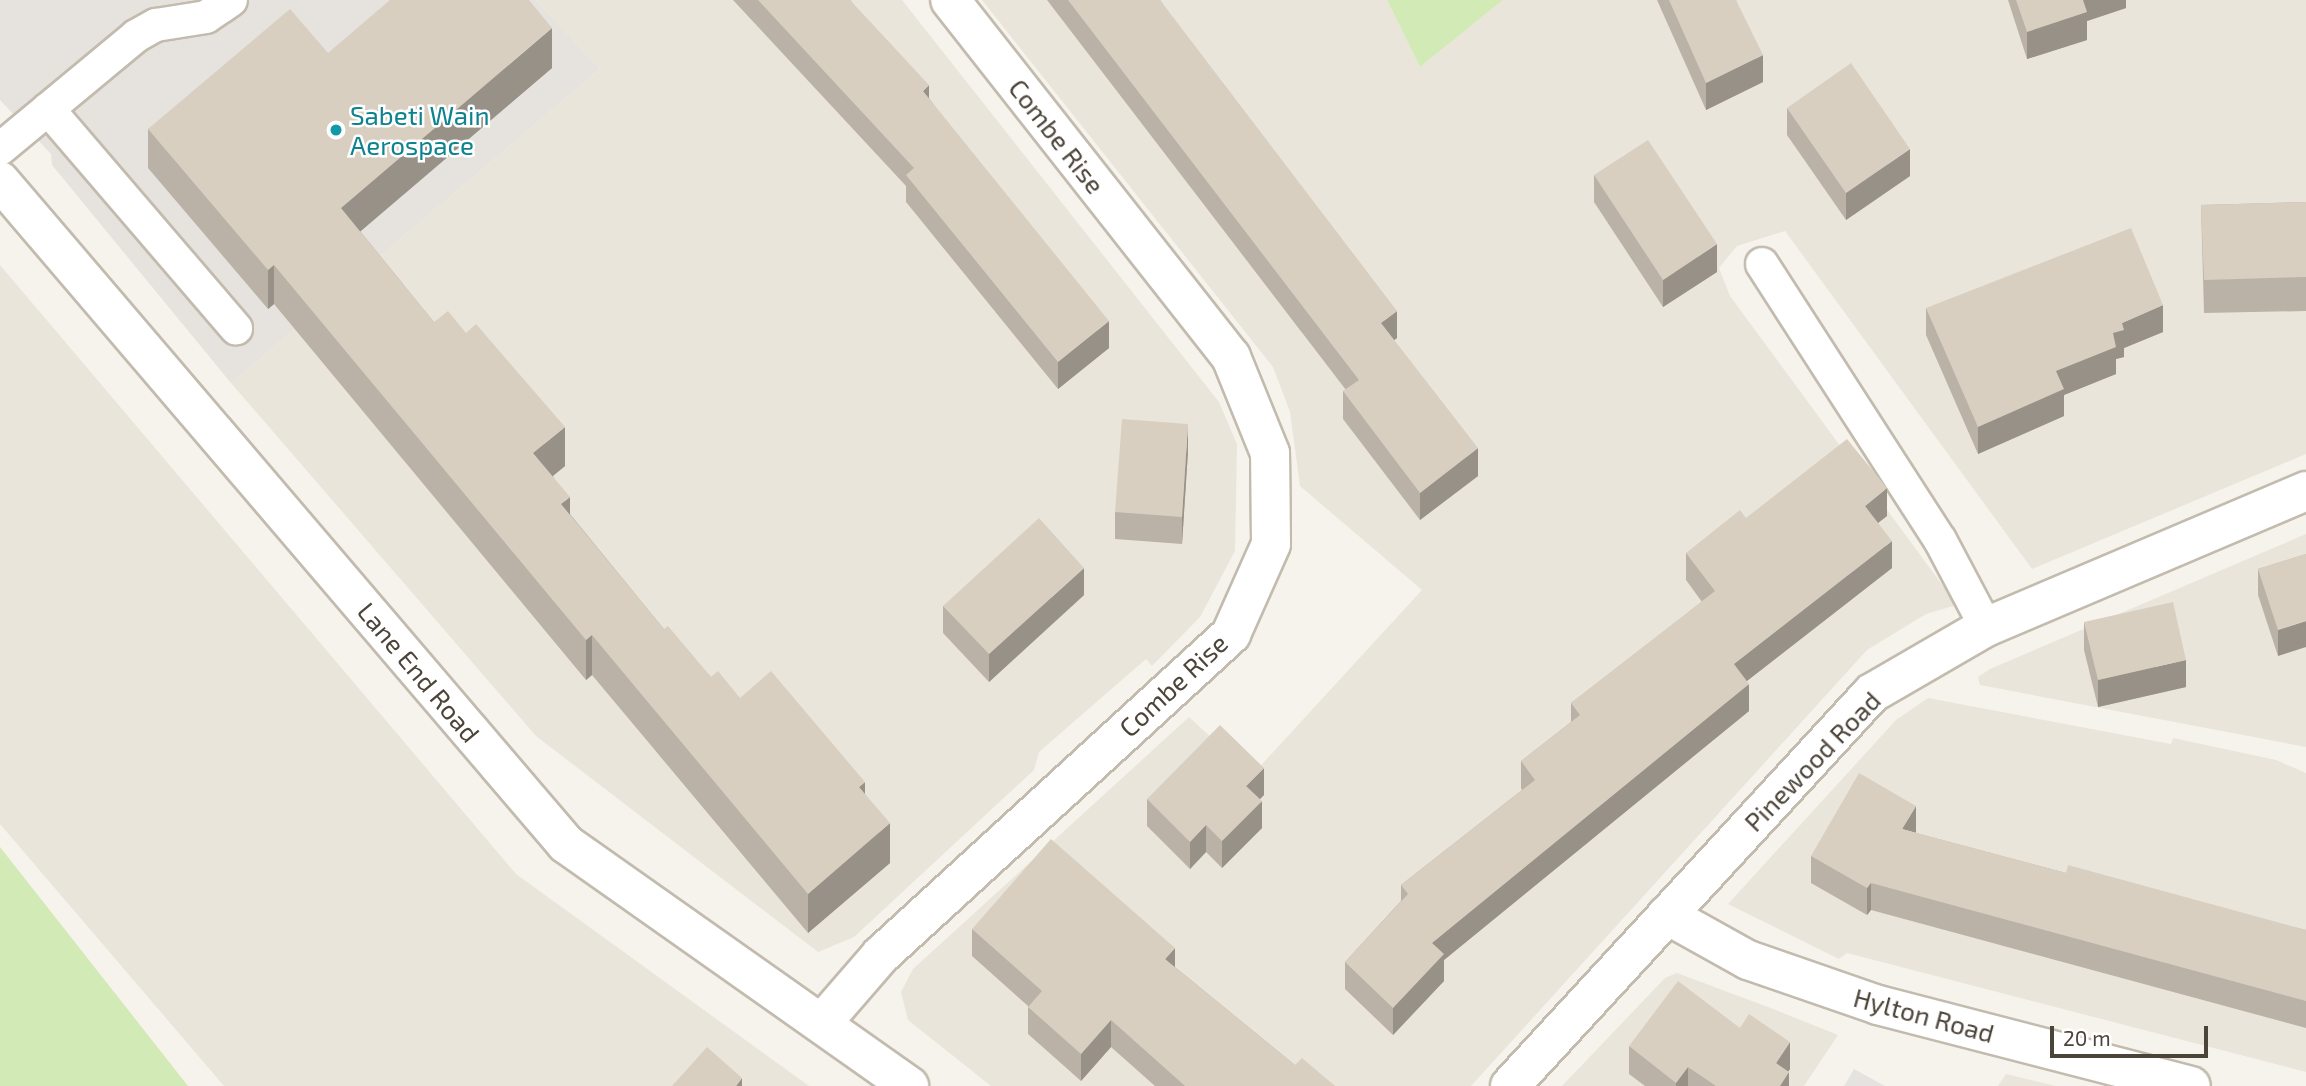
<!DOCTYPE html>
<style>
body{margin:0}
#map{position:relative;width:2306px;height:1086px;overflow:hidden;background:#f6f3ec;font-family:"Exo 2",sans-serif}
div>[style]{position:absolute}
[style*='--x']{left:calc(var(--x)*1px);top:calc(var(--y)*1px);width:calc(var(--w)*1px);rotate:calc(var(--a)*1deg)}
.residential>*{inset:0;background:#eae5da}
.industrial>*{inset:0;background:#e6e2dd}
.green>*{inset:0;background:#d2eab5}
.parking>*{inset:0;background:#e5e3e0}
.roads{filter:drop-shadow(2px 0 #c2bbae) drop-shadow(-2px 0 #c2bbae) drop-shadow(0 2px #c2bbae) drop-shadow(0 -2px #c2bbae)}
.service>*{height:32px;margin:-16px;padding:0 16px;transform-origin:16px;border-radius:16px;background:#fff}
.minor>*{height:38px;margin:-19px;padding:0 19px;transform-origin:19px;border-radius:19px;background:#fff}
.tertiary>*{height:38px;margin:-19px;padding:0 19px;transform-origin:19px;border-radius:19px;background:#fff}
.wall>*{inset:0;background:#bab2a6}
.shaded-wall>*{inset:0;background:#979187}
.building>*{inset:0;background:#d8cfc1}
.dots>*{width:19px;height:19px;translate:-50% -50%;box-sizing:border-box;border:4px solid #fff;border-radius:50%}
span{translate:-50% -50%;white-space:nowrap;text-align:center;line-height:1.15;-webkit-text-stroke:5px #fff;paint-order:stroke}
.culture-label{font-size:26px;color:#0d838f}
.left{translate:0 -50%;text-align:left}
.street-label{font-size:26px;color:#4b4439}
.scale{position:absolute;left:2050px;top:1026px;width:158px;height:32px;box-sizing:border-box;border:4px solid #4b4439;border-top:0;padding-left:9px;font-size:21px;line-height:24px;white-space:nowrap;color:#4b4439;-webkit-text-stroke:5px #fff;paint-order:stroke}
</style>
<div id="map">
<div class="residential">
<i style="clip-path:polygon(536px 0,902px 0,1219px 402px,1237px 444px,1235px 551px,1200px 617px,1152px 666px,1146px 659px,1039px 752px,1034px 770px,854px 937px,818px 952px,536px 736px,231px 383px,600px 69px)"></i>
<i style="clip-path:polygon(982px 0,1387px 0,1420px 67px,1503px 0,2306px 0,2306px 454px,2032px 569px,1785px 231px,1737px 246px,1719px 268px,1730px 296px,1957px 605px,1926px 614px,1867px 650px,1471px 1086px,991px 1086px,908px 1020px,901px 992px,913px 969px,1189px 717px,1252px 775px,1422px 590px,1300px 486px,1290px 412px,1273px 367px)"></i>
<i style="clip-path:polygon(0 265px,516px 874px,809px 1086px,224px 1086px,0 824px)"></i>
<i style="clip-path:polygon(2306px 534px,2306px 747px,1980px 685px,1978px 677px,1990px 669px)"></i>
<i style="clip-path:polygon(1928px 698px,2171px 744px,2173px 738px,2276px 760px,2306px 773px,2306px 1072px,1847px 953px,1839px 959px,1728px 904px,1896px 720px)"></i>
<i style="clip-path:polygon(1677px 973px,1768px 1007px,1838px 1035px,1804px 1086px,1562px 1086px,1665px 978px)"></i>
<i style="clip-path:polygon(2006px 1074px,2056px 1086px,1998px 1086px)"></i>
</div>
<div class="industrial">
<i style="clip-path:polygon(0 0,536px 0,600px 69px,231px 383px,52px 165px,51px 154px,0 100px)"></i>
</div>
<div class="green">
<i style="clip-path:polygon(1387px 0,1503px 0,1420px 67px)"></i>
<i style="clip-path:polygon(0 847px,188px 1086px,0 1086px)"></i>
</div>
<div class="parking">
<i style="clip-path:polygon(1854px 1069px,1885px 1086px,1844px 1086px)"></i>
</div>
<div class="roads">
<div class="service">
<i style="--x:48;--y:109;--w:289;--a:49.4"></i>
<i style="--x:0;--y:149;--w:177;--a:-39.7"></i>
<i style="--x:136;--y:36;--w:23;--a:-29"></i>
<i style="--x:156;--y:25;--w:51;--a:-9.1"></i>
<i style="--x:206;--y:17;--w:30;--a:-34"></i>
<i style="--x:1762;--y:264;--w:328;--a:57.2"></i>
<i style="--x:1940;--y:540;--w:98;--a:62.1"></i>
</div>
<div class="minor">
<i style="--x:1667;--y:915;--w:93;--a:29.1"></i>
<i style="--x:1748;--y:960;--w:138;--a:19.1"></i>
<i style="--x:1878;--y:1005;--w:323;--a:14.5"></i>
<i style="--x:822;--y:1023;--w:90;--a:-49.1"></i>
<i style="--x:881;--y:955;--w:475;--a:-42.5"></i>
<i style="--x:1231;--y:634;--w:98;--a:-66"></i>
<i style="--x:1271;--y:544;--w:91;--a:-90.6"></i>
<i style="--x:1270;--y:453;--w:104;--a:-112.1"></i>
<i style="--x:1231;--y:357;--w:454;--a:-128.2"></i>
<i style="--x:1510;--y:1086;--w:534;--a:-47.35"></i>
<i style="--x:1872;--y:693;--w:132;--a:-30.1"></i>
<i style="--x:1986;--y:627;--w:348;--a:-23"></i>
</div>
<div class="tertiary">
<i style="--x:0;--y:181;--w:872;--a:49.51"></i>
<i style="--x:566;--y:844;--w:420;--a:35.2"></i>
</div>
</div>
<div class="wall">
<i style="clip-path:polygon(733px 0,850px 0,929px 98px,1109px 348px,1058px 389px,906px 202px,906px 186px)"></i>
<i style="clip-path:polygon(1047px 0,1160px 0,1397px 338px,1394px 340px,1478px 476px,1420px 520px,1343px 419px,1343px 391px,1346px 390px)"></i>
<i style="clip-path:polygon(1657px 0,1736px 0,1763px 82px,1706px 110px)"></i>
<i style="clip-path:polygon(2008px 0,2126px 0,2126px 8px,2087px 21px,2087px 40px,2027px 59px)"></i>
<i style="clip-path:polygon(328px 53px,552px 68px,360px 231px,434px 322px,565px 466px,553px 476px,570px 514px,664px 629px,711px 677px,740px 698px,865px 794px,890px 863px,808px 933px,592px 675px,586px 680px,274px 304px,268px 309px,148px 168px,148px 129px)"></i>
<i style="clip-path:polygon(1787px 108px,1910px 176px,1846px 220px,1787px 135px)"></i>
<i style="clip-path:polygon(1594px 175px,1717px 272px,1663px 307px,1594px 202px)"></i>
<i style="clip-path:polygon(2306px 202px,2306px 311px,2204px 313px,2201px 205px)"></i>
<i style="clip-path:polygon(1926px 308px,2163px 332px,2124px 348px,2124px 357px,2116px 359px,2116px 374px,2064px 395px,2064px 416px,1978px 454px,1926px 335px)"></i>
<i style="clip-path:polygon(1188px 451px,1182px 544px,1115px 539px,1115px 512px)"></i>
<i style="clip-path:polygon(1887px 516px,1878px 523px,1892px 568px,1747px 681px,1749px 711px,1444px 960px,1444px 981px,1393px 1035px,1345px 989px,1345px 962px,1401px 901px,1401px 885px,1522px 790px,1521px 788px,1521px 761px,1571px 722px,1571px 703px,1702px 602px,1686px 580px,1686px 553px,1746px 518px)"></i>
<i style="clip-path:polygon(2306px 554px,2278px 656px,2258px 595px,2258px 569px)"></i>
<i style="clip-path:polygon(1084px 595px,989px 682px,943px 633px,943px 606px)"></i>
<i style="clip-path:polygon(2084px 622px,2186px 687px,2098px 707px,2084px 650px)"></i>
<i style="clip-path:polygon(1264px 795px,1260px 799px,1262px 828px,1222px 868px,1206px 852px,1190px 869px,1147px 826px,1147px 799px)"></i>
<i style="clip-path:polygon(1916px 833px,2066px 873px,2306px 930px,2306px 1028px,1871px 910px,1867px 915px,1811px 883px,1811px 856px)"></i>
<i style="clip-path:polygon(972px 929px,1175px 967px,1295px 1065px,1335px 1086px,1155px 1086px,1111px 1047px,1081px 1081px,1028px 1034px,1028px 1006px,972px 956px)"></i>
<i style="clip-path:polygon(1629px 1046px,1790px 1069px,1788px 1072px,1789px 1086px,1645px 1086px,1629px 1074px)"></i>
</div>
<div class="shaded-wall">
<i style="clip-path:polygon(2082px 0,2126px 0,2126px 8px,2087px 21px,2087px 40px,2027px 59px,2027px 32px)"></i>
<i style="clip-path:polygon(552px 28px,552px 68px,341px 248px,341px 208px)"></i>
<i style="clip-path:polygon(1763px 55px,1763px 82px,1706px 110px,1706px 83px)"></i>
<i style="clip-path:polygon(929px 85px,929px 112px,923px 91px)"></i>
<i style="clip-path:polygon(1910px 149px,1910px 176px,1846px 220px,1846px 193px)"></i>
<i style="clip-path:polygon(1717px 244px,1717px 272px,1663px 307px,1663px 280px)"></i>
<i style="clip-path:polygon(274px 265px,274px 304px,268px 309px,268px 270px)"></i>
<i style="clip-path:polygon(2163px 305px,2163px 332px,2124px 348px,2124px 357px,2116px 359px,2116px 374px,2064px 395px,2064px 416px,1978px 454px,1978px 427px,2056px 371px,2113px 333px,2122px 323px)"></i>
<i style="clip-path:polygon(1397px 311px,1397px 338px,1381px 350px,1381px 323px)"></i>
<i style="clip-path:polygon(1109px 321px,1109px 348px,1058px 389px,1058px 362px)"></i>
<i style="clip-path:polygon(1188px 424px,1188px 451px,1182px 544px,1182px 517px)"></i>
<i style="clip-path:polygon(565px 427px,565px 466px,533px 492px,533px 453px)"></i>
<i style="clip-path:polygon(1478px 448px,1478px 476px,1420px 520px,1420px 493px)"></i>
<i style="clip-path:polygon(1887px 488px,1887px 516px,1865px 533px,1865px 506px)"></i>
<i style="clip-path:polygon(570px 497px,570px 536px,561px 504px)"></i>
<i style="clip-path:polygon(1892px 541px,1892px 568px,1734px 691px,1734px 664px)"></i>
<i style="clip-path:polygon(1084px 568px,1084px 595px,989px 682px,989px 654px)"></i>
<i style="clip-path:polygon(2306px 621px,2306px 647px,2278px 656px,2278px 630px)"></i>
<i style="clip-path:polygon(592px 635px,592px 675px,586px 680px,586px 640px)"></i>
<i style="clip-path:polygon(2186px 660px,2186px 687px,2098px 707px,2098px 680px)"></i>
<i style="clip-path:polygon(1749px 684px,1749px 711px,1444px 960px,1444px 981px,1393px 1035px,1393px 1008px,1432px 943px)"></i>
<i style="clip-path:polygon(1264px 768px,1264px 795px,1246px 813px,1246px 786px)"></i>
<i style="clip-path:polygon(865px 782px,865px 821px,859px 787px)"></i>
<i style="clip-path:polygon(1262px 801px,1262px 828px,1222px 868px,1222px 841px)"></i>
<i style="clip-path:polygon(1916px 806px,1916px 833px,1902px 829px)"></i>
<i style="clip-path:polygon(890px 823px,890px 863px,808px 933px,808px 894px)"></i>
<i style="clip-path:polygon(1206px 825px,1206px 852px,1190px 869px,1190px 842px)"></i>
<i style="clip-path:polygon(1871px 883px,1871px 910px,1867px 915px,1867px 888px)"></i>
<i style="clip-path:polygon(1175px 948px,1175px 975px,1165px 959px)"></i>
<i style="clip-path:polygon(1111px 1020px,1111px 1047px,1081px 1081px,1081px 1054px)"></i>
<i style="clip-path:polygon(1790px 1042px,1790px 1069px,1778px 1086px,1776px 1063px)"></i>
<i style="clip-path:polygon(1688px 1067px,1688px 1086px,1676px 1086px,1676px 1083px)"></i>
<i style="clip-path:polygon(1789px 1072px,1789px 1086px,1780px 1086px)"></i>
<i style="clip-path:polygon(742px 1078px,742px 1086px,736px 1086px)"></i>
</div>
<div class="building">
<i style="clip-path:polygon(390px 0,529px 0,552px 28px,341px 208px,434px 322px,448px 311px,466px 333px,476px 324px,565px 427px,533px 453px,570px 497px,561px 504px,664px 629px,668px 626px,711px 677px,718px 671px,740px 698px,771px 671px,865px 782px,859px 787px,890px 823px,808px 894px,592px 635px,586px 640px,274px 265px,268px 270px,148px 129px,290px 9px,328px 53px)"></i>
<i style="clip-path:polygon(758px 0,850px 0,929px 85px,923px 91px,1109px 321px,1058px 362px,906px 175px,914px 168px)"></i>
<i style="clip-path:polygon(1068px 0,1160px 0,1397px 311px,1381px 323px,1478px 448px,1420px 493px,1343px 391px,1359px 380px)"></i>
<i style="clip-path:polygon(1669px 0,1736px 0,1763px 55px,1706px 83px)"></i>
<i style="clip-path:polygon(2016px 0,2083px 0,2087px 12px,2027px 32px)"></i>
<i style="clip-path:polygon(1851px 63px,1910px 149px,1846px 193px,1787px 108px)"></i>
<i style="clip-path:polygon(1648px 140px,1717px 244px,1663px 280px,1594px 175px)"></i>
<i style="clip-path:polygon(2306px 202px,2306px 277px,2204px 280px,2201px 205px)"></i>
<i style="clip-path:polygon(2131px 228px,2163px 305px,2122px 323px,2124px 330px,2113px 333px,2116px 347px,2056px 371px,2064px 389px,1978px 427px,1926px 308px)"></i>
<i style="clip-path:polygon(1122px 419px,1188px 424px,1182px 517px,1115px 512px)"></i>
<i style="clip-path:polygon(1847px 439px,1887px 488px,1865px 506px,1892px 541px,1734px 664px,1749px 684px,1432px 943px,1444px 954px,1393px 1008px,1345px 962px,1408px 894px,1401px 885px,1535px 780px,1521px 761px,1580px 715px,1571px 703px,1715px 591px,1686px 553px,1740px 510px,1746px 518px)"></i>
<i style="clip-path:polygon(1039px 518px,1084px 568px,989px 654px,943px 606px)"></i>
<i style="clip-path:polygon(2306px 554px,2306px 621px,2278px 630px,2258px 569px)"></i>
<i style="clip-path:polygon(2173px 602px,2186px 660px,2098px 680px,2084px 622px)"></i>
<i style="clip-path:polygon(1220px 725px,1264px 768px,1246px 786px,1262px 801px,1222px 841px,1206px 825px,1190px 842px,1147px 799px)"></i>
<i style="clip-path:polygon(1859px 773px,1916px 806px,1902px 829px,2066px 873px,2068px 865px,2306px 930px,2306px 1001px,1871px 883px,1867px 888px,1811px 856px)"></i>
<i style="clip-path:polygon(1051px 839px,1175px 948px,1165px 959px,1295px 1065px,1302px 1058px,1335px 1086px,1185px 1086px,1111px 1020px,1081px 1054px,1028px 1007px,1042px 991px,972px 929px)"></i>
<i style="clip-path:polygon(1678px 981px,1740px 1028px,1749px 1014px,1790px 1042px,1776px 1063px,1789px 1072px,1780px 1086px,1716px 1086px,1688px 1067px,1676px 1083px,1629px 1046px)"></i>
<i style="clip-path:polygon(707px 1047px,742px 1078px,736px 1086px,672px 1086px)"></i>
</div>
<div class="dots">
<i style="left:336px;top:130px;background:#0f9aa8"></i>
</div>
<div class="culture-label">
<span class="left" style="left:350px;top:130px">Sabeti Wain<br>Aerospace</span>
</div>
<div class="street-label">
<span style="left:1057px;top:136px;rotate:52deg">Combe Rise</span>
<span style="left:419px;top:672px;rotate:50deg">Lane End Road</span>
<span style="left:1173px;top:685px;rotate:-43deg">Combe Rise</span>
<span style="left:1812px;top:761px;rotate:-46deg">Pinewood Road</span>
<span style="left:1924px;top:1015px;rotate:15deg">Hylton Road</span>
</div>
<div class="scale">20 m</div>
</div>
